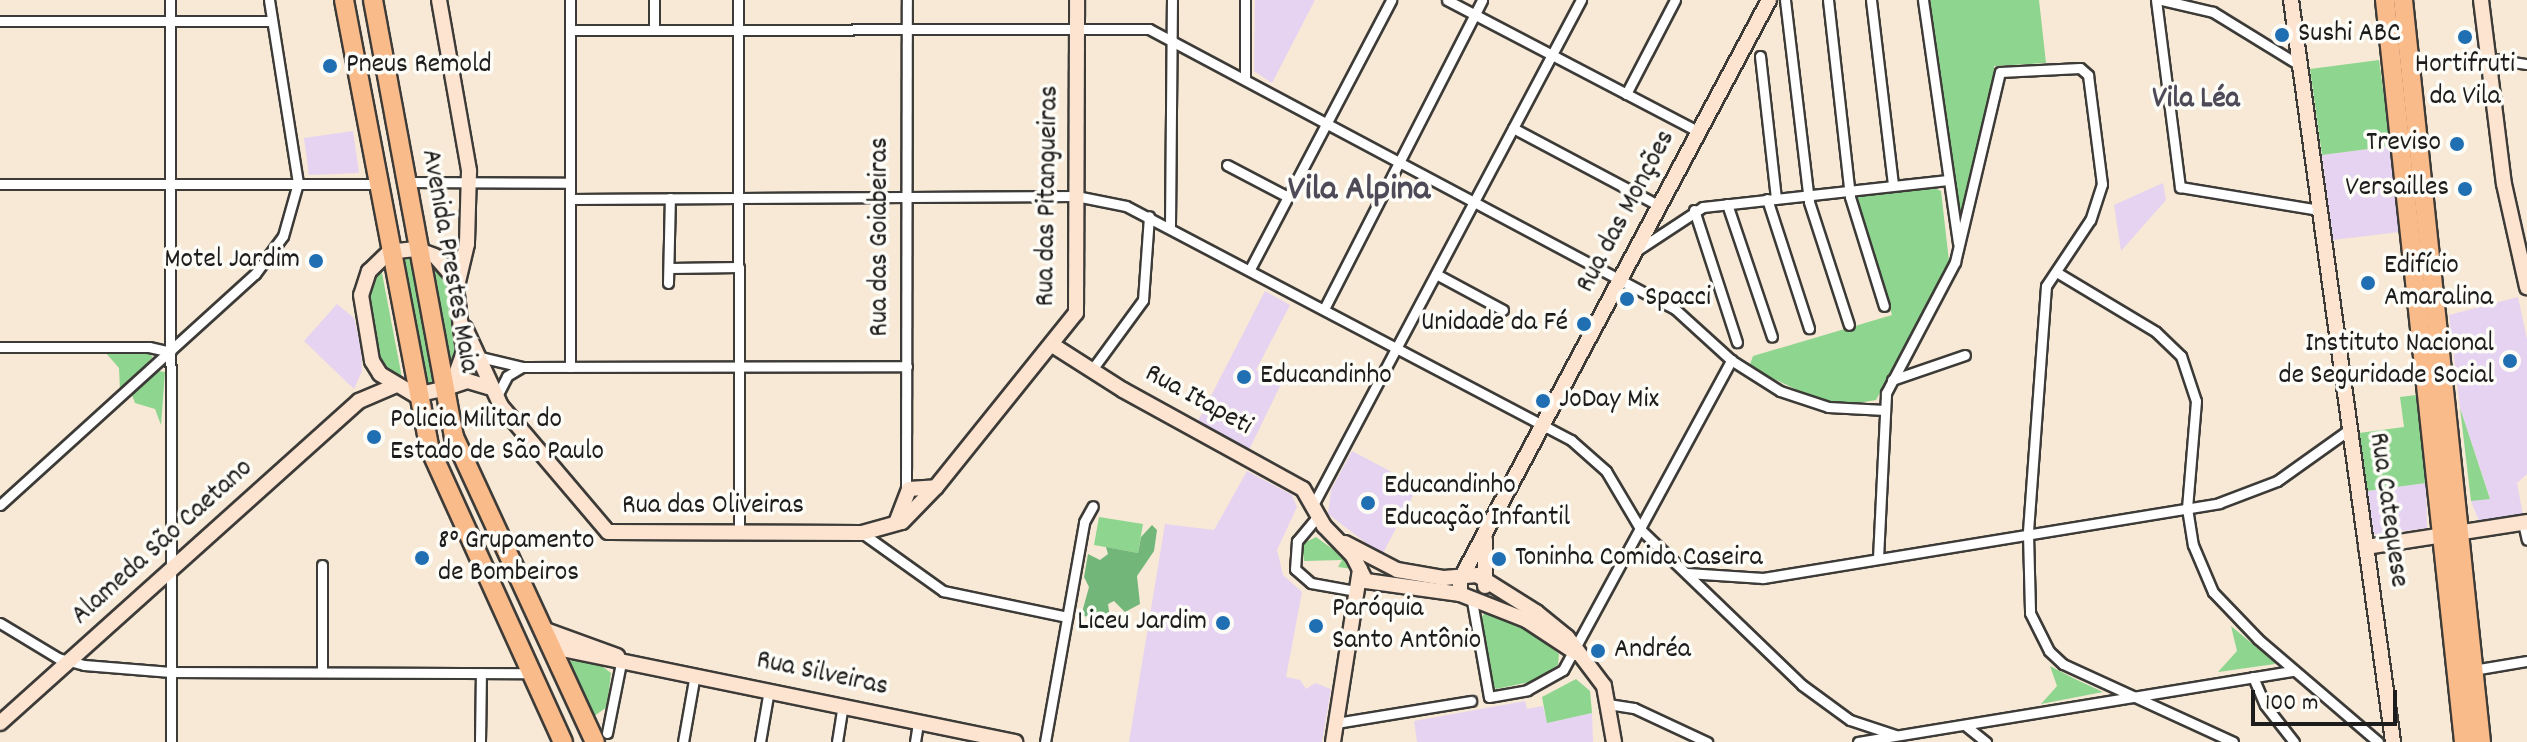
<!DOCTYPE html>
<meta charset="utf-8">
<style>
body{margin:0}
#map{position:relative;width:2527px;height:742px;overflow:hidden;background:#f7e9d5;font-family:Dekko,sans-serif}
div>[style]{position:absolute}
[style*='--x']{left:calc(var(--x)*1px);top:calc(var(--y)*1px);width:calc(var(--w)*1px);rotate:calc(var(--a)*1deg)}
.built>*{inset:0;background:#e5d3f1}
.green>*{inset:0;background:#8ed58f}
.forest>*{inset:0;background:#72b67a}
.roads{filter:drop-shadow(2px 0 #3d3b38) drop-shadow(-2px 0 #3d3b38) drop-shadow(0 2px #3d3b38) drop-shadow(0 -2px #3d3b38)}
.street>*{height:9px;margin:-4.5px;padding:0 4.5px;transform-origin:4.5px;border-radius:4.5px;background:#fff}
.secondary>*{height:14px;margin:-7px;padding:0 7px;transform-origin:7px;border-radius:7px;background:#fde4d1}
.highway>*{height:18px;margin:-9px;padding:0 9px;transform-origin:9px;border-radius:9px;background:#fabb8b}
.dots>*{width:22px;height:22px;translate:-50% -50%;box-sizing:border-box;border:4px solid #fdfcf7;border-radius:50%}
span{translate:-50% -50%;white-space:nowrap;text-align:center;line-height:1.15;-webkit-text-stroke:7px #fdfcf7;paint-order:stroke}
.poi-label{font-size:28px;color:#1c1c1c}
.left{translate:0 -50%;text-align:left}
.right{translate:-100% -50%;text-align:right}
.street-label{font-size:28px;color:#1c1c1c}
.neighbourhood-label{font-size:30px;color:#4f4a58;font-weight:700}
.district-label{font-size:36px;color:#4f4a58;font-weight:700}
.scale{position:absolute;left:2251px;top:690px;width:146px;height:36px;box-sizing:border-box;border:4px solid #1c1c1c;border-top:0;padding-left:10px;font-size:24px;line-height:28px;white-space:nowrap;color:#1c1c1c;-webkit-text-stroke:6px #fdfcf7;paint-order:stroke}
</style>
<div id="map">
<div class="built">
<i style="clip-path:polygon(1255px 0,1315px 0,1272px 83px,1254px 71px)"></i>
<i style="clip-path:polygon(353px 131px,359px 173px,309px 175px,304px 138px)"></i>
<i style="clip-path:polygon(2391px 146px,2399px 232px,2333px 240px,2322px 155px)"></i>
<i style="clip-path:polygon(2163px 183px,2166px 200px,2121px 251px,2114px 205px)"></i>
<i style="clip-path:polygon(1265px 291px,1290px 305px,1256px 370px,1281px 384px,1249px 450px,1198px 421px)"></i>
<i style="clip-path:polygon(2518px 297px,2527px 339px,2527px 474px,2517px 483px,2523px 515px,2479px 521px,2471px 501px,2490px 498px,2460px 408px,2449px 315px)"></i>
<i style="clip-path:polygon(337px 304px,354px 318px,361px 350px,362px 371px,354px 389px,304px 341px)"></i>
<i style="clip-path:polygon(1352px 451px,1418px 486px,1382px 555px,1328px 514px,1331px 490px)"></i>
<i style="clip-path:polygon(1247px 471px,1292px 495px,1297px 507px,1277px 550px,1283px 575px,1302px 592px,1286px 677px,1300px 680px,1306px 689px,1315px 683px,1331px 689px,1322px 742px,1129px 742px,1165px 524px,1214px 530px)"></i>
<i style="clip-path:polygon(2426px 483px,2427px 528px,2373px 535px,2367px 491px)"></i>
<i style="clip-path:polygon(1525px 701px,1527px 709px,1543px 706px,1547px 723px,1592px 713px,1593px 742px,1417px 742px,1414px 721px)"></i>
</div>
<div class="green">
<i style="clip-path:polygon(1930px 0,2039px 0,2046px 63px,1994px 66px,1995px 85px,1962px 216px,1957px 214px)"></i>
<i style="clip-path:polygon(2379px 60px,2391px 146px,2322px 155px,2310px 69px)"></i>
<i style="clip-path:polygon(1932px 187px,1941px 191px,1949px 261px,1876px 400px,1853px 404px,1816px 399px,1749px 367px,1753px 356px,1892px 315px,1853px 196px)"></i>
<i style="clip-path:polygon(410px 258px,433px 383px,419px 386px,398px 260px)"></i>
<i style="clip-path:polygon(424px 260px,439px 269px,452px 289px,459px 351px,447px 377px)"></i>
<i style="clip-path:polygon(381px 268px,403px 383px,379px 359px,368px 305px,370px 286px)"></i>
<i style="clip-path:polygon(105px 352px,148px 353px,153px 357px,120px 391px,119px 368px)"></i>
<i style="clip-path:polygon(159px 371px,165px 372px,161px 425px,155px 409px,135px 403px,132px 395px)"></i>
<i style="clip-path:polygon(2416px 395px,2426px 483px,2367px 491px,2359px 433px,2404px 427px,2400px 397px)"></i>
<i style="clip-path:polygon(2460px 408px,2490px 499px,2471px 501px)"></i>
<i style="clip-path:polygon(1099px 517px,1143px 524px,1138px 553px,1094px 545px)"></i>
<i style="clip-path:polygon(1316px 537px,1352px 563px,1353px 569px,1338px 567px,1342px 560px,1304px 561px,1302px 544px)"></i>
<i style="clip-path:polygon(1485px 613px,1531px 630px,1559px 654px,1558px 665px,1535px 681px,1496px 689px,1489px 681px,1480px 619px)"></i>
<i style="clip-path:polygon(2231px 626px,2273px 661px,2275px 664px,2218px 672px,2237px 651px)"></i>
<i style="clip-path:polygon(574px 658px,598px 663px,611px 673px,607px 707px,590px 719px,566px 666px)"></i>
<i style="clip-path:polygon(2050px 666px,2073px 678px,2103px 692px,2041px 704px,2057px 686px)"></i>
<i style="clip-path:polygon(1576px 679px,1590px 691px,1592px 713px,1547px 723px,1542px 697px)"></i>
</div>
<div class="forest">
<i style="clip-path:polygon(1152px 525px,1157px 530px,1154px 551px,1137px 576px,1140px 604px,1125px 612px,1114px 601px,1108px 604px,1110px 618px,1081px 616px,1089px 587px,1084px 577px,1088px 554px,1100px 560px,1108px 554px,1106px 547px,1138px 553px,1141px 537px)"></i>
</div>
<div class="roads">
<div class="street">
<i style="--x:170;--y:0;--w:742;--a:89.92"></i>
<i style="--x:570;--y:0;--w:367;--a:90"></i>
<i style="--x:738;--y:0;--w:533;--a:89.89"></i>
<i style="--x:1245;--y:0;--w:78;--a:90"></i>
<i style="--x:1447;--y:0;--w:284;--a:27.6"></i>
<i style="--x:1785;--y:0;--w:203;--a:83.2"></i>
<i style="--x:1809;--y:202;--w:129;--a:72"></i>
<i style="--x:1828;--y:0;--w:198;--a:83.6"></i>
<i style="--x:1850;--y:197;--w:114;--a:72.7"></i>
<i style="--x:1871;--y:0;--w:186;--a:83.2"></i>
<i style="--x:1923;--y:0;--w:245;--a:81.8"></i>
<i style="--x:2156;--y:0;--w:189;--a:82.7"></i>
<i style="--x:2180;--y:187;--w:141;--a:9.4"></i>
<i style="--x:2162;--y:0;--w:52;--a:13.2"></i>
<i style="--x:2213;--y:12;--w:101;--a:31.6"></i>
<i style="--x:0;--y:21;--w:272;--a:0"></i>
<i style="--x:654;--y:29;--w:29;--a:-90"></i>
<i style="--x:570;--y:30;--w:579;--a:-0.1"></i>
<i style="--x:1149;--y:29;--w:596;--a:28.03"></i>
<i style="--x:1675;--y:309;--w:76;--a:42.3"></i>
<i style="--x:1731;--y:360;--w:58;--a:32.3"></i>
<i style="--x:1780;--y:391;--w:51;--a:18.4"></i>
<i style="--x:1828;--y:407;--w:57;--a:3"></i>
<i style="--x:1760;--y:56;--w:143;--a:83.6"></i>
<i style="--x:2488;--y:58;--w:39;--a:9"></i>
<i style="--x:1626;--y:94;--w:106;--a:-62.5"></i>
<i style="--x:1513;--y:128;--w:166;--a:28"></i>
<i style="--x:1227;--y:165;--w:69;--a:27.7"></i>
<i style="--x:406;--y:182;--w:164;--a:0.3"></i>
<i style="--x:0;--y:184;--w:377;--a:0"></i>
<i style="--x:570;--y:199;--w:506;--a:-0.34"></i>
<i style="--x:1076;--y:196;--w:51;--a:11.3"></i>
<i style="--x:1126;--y:206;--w:503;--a:27.74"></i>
<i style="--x:1571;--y:440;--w:47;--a:41.5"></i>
<i style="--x:1606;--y:471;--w:69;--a:59.3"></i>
<i style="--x:1641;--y:530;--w:223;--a:43.9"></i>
<i style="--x:1802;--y:685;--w:59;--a:36.1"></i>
<i style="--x:1850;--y:720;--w:47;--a:18.4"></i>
<i style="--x:1767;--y:199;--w:136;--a:72"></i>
<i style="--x:1727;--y:204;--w:140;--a:71.3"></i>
<i style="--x:1694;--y:210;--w:139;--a:72"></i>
<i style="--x:1170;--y:226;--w:226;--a:-89.5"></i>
<i style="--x:1636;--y:251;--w:80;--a:-33.3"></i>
<i style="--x:1703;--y:207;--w:244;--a:-6.3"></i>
<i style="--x:670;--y:268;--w:69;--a:-0.8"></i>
<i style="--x:1250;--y:269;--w:304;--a:-62.3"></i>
<i style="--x:2058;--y:273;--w:114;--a:31"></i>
<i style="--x:2156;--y:332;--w:35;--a:44"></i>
<i style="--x:2181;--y:356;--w:47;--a:71.6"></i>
<i style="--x:2196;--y:401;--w:107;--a:94.8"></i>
<i style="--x:2187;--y:508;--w:37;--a:81"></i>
<i style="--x:2193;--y:545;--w:51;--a:66.9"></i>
<i style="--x:2213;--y:592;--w:65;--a:46.2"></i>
<i style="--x:2258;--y:639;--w:158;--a:40.6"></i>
<i style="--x:1436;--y:274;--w:76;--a:28.2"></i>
<i style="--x:668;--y:283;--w:85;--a:-88.7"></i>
<i style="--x:1324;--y:309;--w:347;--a:-62.9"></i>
<i style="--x:0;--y:347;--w:149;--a:0"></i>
<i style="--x:149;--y:347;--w:22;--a:13"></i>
<i style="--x:480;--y:357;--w:43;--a:13.4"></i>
<i style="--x:522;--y:367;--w:385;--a:-0.1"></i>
<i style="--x:1091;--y:371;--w:88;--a:-53.8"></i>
<i style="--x:1143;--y:300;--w:84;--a:-85.9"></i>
<i style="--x:1892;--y:380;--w:77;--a:-18.9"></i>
<i style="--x:497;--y:396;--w:22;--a:-63"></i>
<i style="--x:507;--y:376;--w:17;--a:-31"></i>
<i style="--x:906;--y:491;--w:491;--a:-89.9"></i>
<i style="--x:0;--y:505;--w:344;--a:-42.2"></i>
<i style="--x:255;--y:274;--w:47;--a:-53.6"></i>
<i style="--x:283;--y:236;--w:55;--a:-74.2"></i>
<i style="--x:298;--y:183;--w:185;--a:-99"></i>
<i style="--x:1313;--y:505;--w:572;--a:-62.05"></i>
<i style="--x:1318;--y:516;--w:33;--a:130"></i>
<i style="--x:1297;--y:541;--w:28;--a:94"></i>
<i style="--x:1295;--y:569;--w:21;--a:41"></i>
<i style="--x:1311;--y:583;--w:46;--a:10.1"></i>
<i style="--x:2523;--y:523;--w:17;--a:77"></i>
<i style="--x:862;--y:533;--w:100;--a:35.6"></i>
<i style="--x:943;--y:591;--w:127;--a:11.8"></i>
<i style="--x:1878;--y:558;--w:165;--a:-87.2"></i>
<i style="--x:1886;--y:393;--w:148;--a:-62.2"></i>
<i style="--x:1955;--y:262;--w:195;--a:-76.7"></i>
<i style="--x:2000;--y:72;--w:80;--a:-2.9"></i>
<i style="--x:2080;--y:68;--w:11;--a:41"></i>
<i style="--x:2088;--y:75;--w:110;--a:82.7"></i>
<i style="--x:2102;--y:184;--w:38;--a:108"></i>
<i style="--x:2090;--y:220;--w:79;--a:123.7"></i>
<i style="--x:2046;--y:286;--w:249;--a:94.2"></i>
<i style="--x:2028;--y:534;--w:79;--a:88.5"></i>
<i style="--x:2030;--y:613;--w:42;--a:63.4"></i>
<i style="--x:2049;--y:651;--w:19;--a:43"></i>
<i style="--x:2063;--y:664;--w:187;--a:24.6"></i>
<i style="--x:1687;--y:573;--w:76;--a:3.8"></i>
<i style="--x:1763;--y:578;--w:462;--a:-9.3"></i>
<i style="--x:2219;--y:503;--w:62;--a:-20.8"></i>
<i style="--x:2277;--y:481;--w:90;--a:-35.5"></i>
<i style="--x:1472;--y:601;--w:97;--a:80"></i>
<i style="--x:1489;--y:697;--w:39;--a:-10"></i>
<i style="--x:1527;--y:690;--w:41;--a:-29.1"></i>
<i style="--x:1563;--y:670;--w:353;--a:-61.5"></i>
<i style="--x:0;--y:623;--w:68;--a:31.1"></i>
<i style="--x:58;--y:658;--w:27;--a:15"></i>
<i style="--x:84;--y:665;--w:87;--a:4.6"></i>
<i style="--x:171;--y:672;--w:359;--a:0.2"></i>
<i style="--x:322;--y:669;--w:104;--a:-90"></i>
<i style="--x:2473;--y:670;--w:55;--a:-9.5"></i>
<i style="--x:2253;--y:677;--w:30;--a:67"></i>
<i style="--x:2265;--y:705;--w:47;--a:51.9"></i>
<i style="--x:1608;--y:704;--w:26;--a:9"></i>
<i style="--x:1634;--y:708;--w:81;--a:25"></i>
<i style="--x:1336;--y:723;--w:137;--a:-9.3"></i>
<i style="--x:1966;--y:726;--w:26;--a:39"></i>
<i style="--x:607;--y:733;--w:76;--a:-78.7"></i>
<i style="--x:480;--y:742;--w:69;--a:-89.2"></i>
<i style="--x:683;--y:742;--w:69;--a:-80"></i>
<i style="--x:760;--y:742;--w:53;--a:-80.2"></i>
<i style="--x:837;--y:742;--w:36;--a:-81"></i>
<i style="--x:915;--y:742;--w:20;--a:-81"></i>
<i style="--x:1045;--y:742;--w:223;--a:-79.9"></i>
<i style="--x:1084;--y:522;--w:18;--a:-61"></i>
<i style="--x:1858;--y:742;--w:441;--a:-9.3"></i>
</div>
<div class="secondary">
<i style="--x:439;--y:0;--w:174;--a:80"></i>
<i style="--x:469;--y:171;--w:73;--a:91.6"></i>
<i style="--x:467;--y:244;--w:43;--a:103.4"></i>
<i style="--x:2291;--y:0;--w:749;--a:82.17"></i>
<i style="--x:2481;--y:0;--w:185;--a:82.9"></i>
<i style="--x:2504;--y:184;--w:106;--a:77.4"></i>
<i style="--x:465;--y:328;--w:86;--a:65.2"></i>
<i style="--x:501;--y:406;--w:165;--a:49.7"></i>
<i style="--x:608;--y:532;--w:254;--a:0.2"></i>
<i style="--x:862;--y:533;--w:41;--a:-15.4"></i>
<i style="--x:902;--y:522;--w:49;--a:-45.8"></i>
<i style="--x:936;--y:487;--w:223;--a:-51.2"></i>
<i style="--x:1076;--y:313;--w:313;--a:-89.8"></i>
<i style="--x:1054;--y:346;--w:82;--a:32.5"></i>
<i style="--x:1123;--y:390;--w:205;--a:28.8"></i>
<i style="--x:1303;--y:489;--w:43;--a:60.4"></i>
<i style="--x:1324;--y:526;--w:42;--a:46"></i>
<i style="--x:1353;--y:556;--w:28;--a:63"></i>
<i style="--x:1366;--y:581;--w:95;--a:7.9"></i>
<i style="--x:1460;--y:594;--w:71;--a:21.5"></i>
<i style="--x:1526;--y:620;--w:60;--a:33.4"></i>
<i style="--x:443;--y:389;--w:20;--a:-49"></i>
<i style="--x:456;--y:374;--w:23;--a:-70"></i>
<i style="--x:464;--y:352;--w:74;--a:-97"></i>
<i style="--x:455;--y:279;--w:30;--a:-131"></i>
<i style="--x:435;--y:256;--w:20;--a:-160"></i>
<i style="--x:416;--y:249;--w:27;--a:174"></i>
<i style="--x:389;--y:252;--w:28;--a:136"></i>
<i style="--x:369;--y:271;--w:25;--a:108"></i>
<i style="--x:361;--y:295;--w:67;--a:80.5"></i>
<i style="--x:372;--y:361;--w:15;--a:58"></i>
<i style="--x:380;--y:374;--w:41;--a:31"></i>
<i style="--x:415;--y:395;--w:29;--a:-12"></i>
<i style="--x:443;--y:389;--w:26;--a:-18"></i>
<i style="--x:468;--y:381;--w:21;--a:17"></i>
<i style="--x:896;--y:523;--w:36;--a:-69"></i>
<i style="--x:909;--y:489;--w:27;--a:-4"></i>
<i style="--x:1485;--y:539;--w:47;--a:90"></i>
<i style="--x:1345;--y:543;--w:59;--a:27.4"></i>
<i style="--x:1397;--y:570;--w:48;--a:9.7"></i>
<i style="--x:1444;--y:578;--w:33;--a:-5"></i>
<i style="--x:1477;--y:575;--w:70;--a:32.1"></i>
<i style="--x:1536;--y:612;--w:40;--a:39"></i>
<i style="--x:1567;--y:637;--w:61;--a:52.9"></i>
<i style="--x:1604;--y:686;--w:57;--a:79.9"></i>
<i style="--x:2366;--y:547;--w:163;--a:-8.8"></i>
<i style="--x:1460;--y:594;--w:14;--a:-90"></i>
<i style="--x:1460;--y:580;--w:657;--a:-61.95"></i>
<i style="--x:543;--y:629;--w:79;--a:20"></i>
<i style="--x:552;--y:647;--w:473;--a:11.6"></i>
<i style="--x:0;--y:723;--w:482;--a:-41.9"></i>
<i style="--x:359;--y:401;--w:38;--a:-23"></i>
<i style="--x:1333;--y:742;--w:175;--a:-81.1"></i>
</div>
<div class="highway">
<i style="--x:344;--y:0;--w:457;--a:79.2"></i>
<i style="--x:430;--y:449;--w:322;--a:65.6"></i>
<i style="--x:373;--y:0;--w:444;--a:79.5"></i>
<i style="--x:454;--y:437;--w:336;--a:65.2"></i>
<i style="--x:2385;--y:0;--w:746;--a:83.92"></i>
<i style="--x:2403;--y:0;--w:746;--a:84"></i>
</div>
</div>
<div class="dots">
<i style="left:2282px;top:35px;background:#1f6fb2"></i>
<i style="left:2465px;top:37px;background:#1f6fb2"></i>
<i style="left:330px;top:66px;background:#1f6fb2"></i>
<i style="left:2457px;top:144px;background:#1f6fb2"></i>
<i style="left:2465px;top:189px;background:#1f6fb2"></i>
<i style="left:316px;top:261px;background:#1f6fb2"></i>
<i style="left:2368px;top:283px;background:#1f6fb2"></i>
<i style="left:1627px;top:299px;background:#1f6fb2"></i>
<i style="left:1584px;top:324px;background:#1f6fb2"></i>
<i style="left:2510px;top:361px;background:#1f6fb2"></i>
<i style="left:1244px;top:377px;background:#1f6fb2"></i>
<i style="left:1543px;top:401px;background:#1f6fb2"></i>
<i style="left:374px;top:437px;background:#1f6fb2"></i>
<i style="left:1368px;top:503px;background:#1f6fb2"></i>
<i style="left:422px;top:558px;background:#1f6fb2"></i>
<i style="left:1499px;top:559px;background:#1f6fb2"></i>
<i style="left:1223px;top:623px;background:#1f6fb2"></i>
<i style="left:1316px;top:626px;background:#1f6fb2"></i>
<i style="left:1598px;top:651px;background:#1f6fb2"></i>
</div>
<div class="poi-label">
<span class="left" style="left:2298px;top:35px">Sushi ABC</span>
<span class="left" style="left:346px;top:66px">Pneus Remold</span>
<span style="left:2465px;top:82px">Hortifruti<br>da Vila</span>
<span class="right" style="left:2441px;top:144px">Treviso</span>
<span class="right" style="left:2449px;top:189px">Versailles</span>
<span class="right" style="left:300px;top:261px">Motel Jardim</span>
<span class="left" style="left:2384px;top:283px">Edifício<br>Amaralina</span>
<span class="left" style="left:1645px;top:299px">Spacci</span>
<span class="right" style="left:1568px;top:324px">Unidade da Fé</span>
<span class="right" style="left:2494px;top:361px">Instituto Nacional<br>de Seguridade Social</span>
<span class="left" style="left:1260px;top:377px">Educandinho</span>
<span class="left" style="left:1559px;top:401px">JoDay Mix</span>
<span class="left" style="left:390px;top:437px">Policia Militar do<br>Estado de São Paulo</span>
<span class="left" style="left:1384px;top:503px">Educandinho<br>Educação Infantil</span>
<span class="left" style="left:438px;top:558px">8° Grupamento<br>de Bombeiros</span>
<span class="left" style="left:1515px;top:559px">Toninha Comida Caseira</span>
<span class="left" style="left:1332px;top:626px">Paróquia<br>Santo Antônio</span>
<span class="right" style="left:1207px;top:623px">Liceu Jardim</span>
<span class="left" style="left:1614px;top:651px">Andréa</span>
</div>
<div class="street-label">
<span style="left:1049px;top:196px;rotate:-89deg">Rua das Pitangueiras</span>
<span style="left:1627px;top:212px;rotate:-62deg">Rua das Monções</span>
<span style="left:881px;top:237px;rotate:-90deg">Rua das Goiabeiras</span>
<span style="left:448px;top:261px;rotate:80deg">Avenida Prestes Maia</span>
<span style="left:1198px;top:401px;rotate:29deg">Rua Itapeti</span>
<span style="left:713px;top:507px">Rua das Oliveiras</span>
<span style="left:2387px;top:510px;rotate:82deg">Rua Catequese</span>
<span style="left:163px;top:543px;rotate:-42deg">Alameda São Caetano</span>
<span style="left:822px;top:675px;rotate:12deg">Rua Silveiras</span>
</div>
<div class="neighbourhood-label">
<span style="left:2196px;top:101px">Vila Léa</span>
</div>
<div class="district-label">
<span style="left:1359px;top:192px">Vila Alpina</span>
</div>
<div class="scale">100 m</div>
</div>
